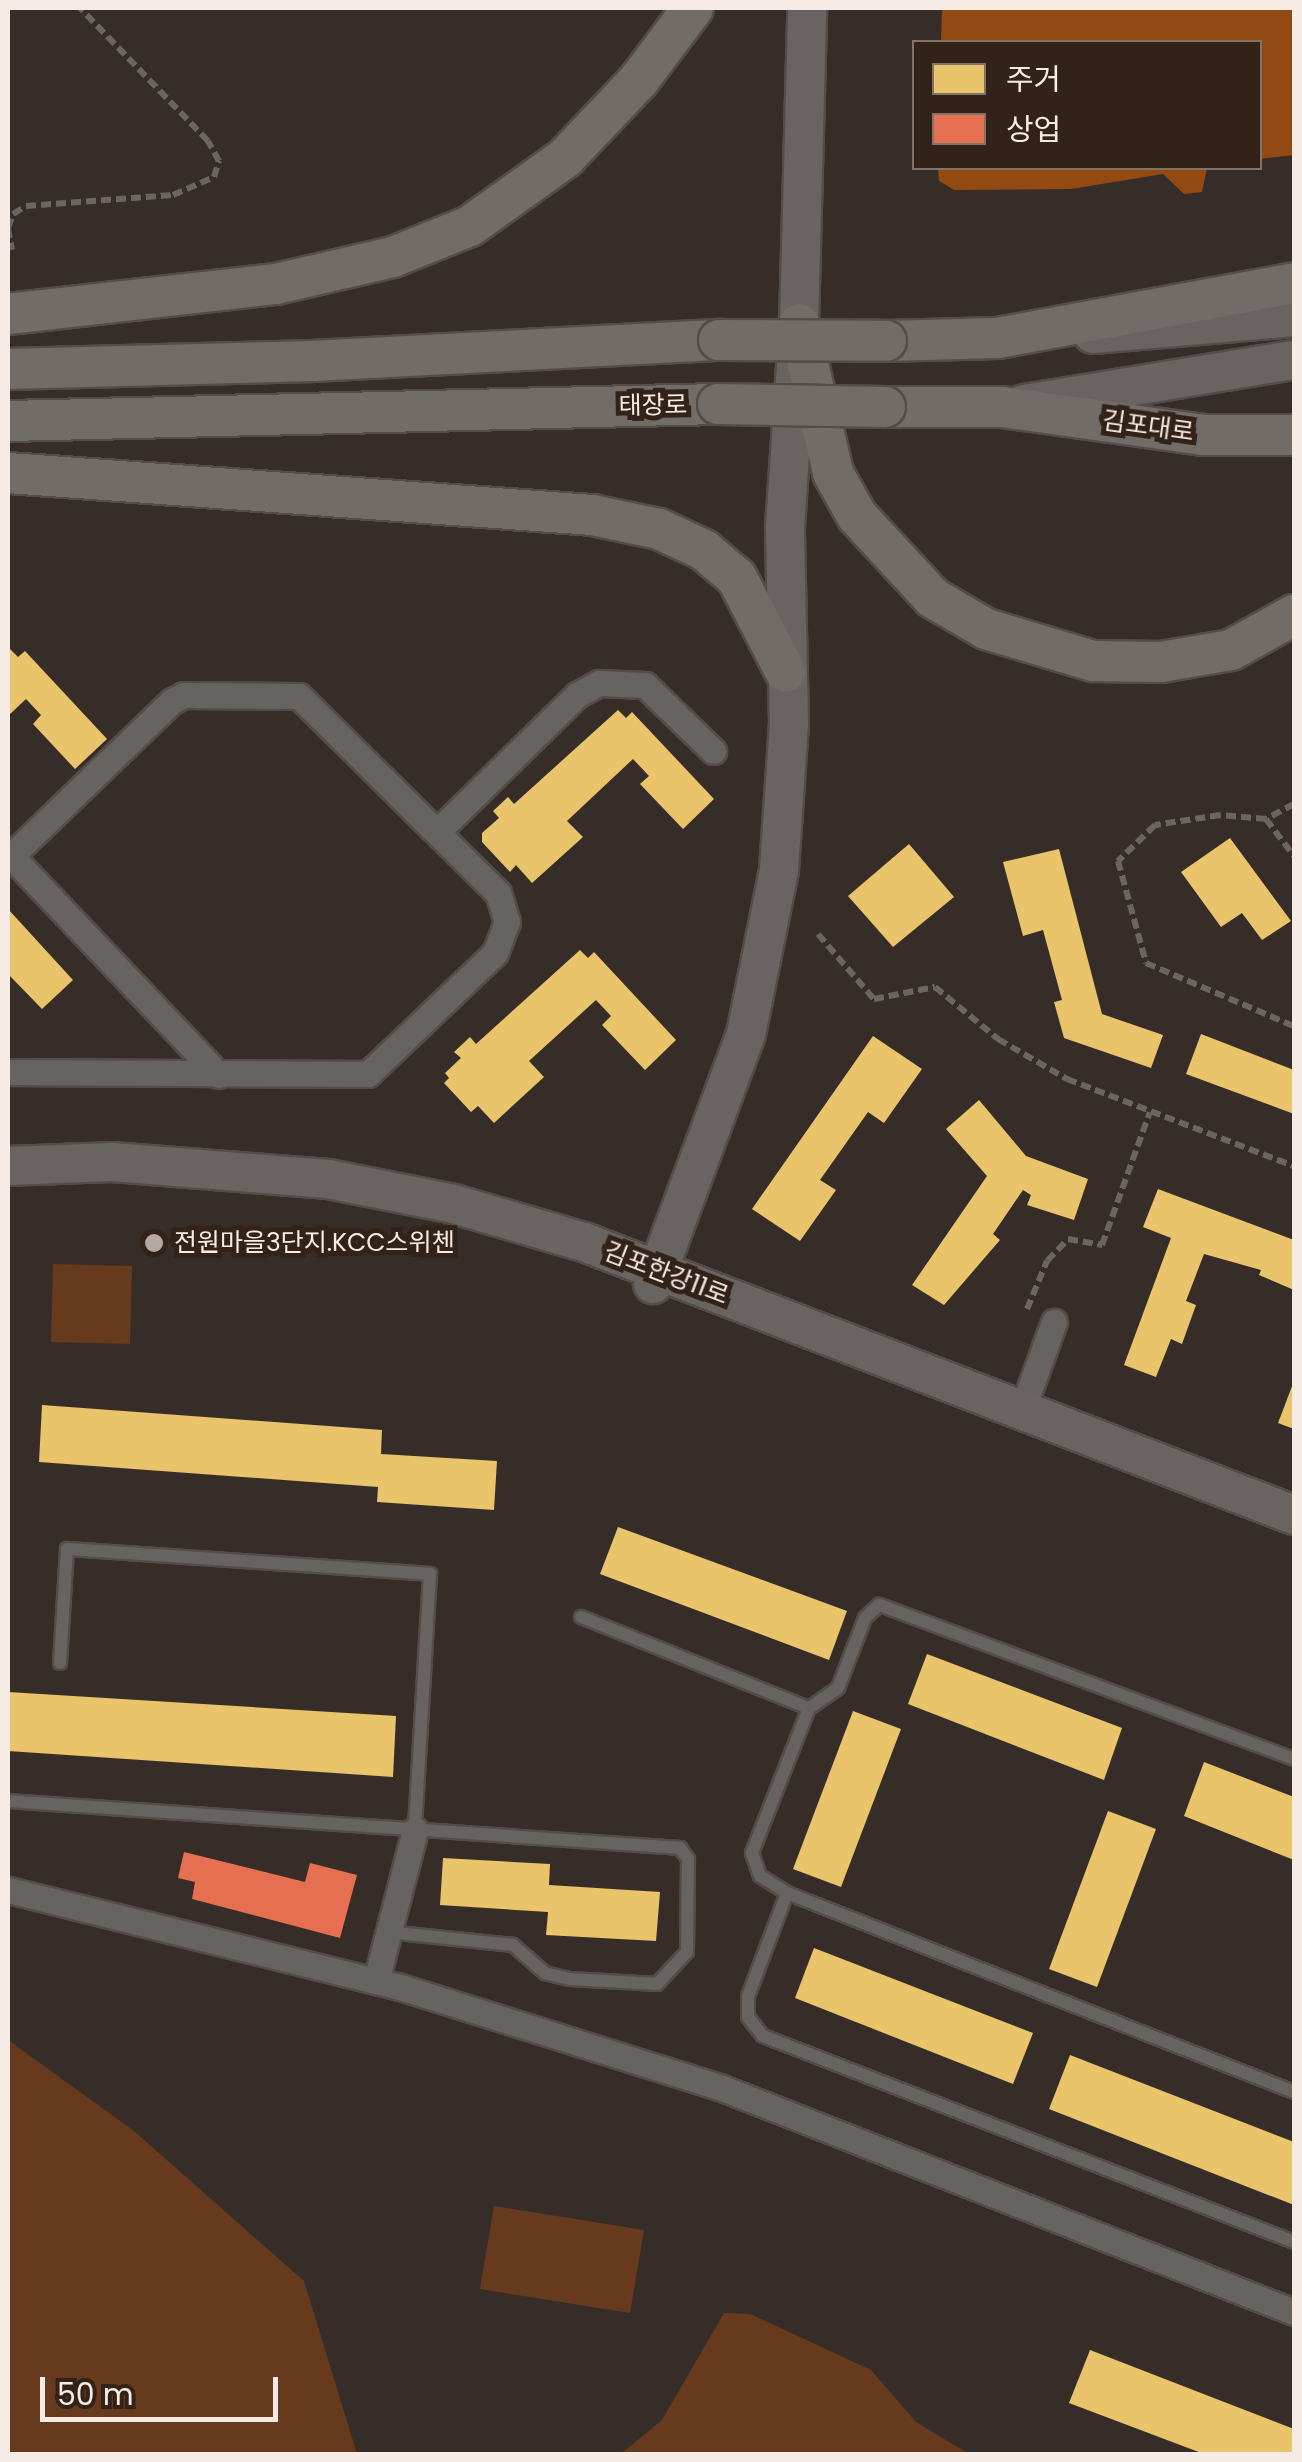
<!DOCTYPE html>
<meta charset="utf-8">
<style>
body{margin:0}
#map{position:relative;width:1302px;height:2462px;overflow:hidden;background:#372d28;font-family:Poppins,"Noto Sans KR",sans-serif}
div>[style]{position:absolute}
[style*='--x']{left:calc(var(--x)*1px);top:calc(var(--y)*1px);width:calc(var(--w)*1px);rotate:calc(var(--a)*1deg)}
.green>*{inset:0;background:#683a1d}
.water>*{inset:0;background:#934912}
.homes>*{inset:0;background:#e9c46a}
.shops>*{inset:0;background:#e76f51}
.path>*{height:6px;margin-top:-3px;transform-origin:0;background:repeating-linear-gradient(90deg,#6a6563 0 10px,transparent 0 15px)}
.roads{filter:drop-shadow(2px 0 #544c48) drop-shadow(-2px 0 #544c48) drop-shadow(0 2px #544c48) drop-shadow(0 -2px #544c48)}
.lane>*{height:12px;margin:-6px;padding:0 6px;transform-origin:6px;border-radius:6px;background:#676361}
.street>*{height:25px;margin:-12.5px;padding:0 12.5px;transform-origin:12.5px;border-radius:12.5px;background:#676361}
.secondary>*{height:38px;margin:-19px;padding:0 19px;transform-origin:19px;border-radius:19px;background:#696462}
.primary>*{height:40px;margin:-20px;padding:0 20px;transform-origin:20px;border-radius:20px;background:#726c69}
.bridges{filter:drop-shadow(2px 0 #544c48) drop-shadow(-2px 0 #544c48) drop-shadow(0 2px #544c48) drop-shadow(0 -2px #544c48)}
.primary-bridge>*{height:40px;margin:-20px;padding:0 20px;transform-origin:20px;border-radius:20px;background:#726c69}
.dots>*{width:28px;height:28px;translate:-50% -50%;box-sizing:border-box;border:5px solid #332218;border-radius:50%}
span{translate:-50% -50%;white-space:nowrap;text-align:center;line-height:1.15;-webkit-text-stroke:10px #332218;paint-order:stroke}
.street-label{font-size:25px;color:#f7ebe5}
.poi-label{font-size:25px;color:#f7ebe5}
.left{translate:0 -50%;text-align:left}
.frame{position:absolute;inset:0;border:10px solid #f7ebe5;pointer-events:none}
.legend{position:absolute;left:912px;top:40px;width:350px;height:130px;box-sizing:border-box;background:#332218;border:2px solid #81726a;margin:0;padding:12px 18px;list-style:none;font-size:30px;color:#f7ebe5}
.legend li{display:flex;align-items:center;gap:20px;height:50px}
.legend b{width:50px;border:2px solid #81726a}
.scale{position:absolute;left:40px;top:2377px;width:238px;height:45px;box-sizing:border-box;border:5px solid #f7ebe5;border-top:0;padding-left:12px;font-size:30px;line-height:35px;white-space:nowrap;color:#f7ebe5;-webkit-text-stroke:8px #332218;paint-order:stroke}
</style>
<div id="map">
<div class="green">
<i style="clip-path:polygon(53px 1264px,132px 1266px,130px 1344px,51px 1342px)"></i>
<i style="clip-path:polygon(8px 2040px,134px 2131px,304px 2281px,357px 2454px,8px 2454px)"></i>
<i style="clip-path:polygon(494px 2206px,644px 2230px,630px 2313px,480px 2289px)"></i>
<i style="clip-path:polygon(724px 2313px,750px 2314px,871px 2370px,916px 2422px,969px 2454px,621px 2454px,662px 2420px)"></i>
</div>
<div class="water">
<i style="clip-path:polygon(942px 8px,1294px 8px,1294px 155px,1260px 159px,1260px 42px,941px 42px)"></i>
<i style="clip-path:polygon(938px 168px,1207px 168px,1202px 192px,1184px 194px,1163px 174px,1071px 189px,954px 190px,939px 181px)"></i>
</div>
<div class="homes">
<i style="clip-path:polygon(10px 649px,18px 657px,25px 651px,107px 739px,75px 769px,33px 724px,41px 715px,26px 699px,8px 716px)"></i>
<i style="clip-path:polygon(618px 710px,626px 718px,632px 712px,714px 799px,683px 829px,640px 784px,649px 776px,633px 759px,567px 821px,583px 837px,532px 883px,516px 865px,510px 872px,482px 842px,482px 833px,499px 818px,493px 811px,508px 797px,514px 804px)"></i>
<i style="clip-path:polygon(1230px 838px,1291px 921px,1262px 940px,1242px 913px,1221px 927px,1181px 872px)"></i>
<i style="clip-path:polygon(909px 844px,954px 897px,893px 947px,848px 896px)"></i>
<i style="clip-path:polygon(1059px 849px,1102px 1014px,1163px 1035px,1151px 1068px,1064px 1038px,1054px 1002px,1062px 1000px,1043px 930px,1023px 936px,1003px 862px)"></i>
<i style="clip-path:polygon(8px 909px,73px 980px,42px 1009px,8px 974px)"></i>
<i style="clip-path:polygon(580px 950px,588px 958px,594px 952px,676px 1040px,645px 1070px,602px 1025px,611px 1016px,596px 1000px,529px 1061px,544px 1077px,494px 1123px,478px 1106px,471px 1112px,444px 1083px,449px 1078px,445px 1073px,461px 1058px,454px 1052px,470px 1037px,476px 1044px)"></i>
<i style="clip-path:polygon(1201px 1034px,1294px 1070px,1294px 1114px,1186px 1074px)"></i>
<i style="clip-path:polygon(873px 1036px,922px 1069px,884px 1123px,868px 1112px,820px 1180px,836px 1190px,800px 1241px,752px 1209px)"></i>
<i style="clip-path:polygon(979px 1100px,1026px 1156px,1088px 1179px,1074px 1220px,1027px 1205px,1031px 1195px,1023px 1190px,993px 1234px,1000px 1240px,944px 1305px,912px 1285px,987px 1176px,946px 1129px)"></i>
<i style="clip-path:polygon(1158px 1189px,1294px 1240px,1294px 1290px,1259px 1275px,1261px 1270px,1204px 1254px,1186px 1301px,1196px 1305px,1182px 1344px,1171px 1339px,1156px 1377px,1124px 1365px,1171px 1238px,1143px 1227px)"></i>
<i style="clip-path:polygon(1294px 1381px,1294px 1429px,1278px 1423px)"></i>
<i style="clip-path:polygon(42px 1405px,382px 1430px,381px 1454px,497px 1461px,494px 1510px,377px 1502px,378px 1487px,39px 1462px)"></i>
<i style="clip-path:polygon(618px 1527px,847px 1611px,829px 1660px,600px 1574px)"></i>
<i style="clip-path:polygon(927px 1654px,1122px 1728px,1104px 1780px,908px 1704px)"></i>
<i style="clip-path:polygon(8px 1692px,396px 1716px,393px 1777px,8px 1751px)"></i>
<i style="clip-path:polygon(853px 1711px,901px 1729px,841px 1887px,793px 1869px)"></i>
<i style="clip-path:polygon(1204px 1762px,1294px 1797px,1294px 1860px,1184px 1816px)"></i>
<i style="clip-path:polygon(1108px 1811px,1156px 1829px,1097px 1987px,1049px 1969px)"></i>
<i style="clip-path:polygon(443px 1858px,550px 1864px,549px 1885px,660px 1892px,656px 1941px,546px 1935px,548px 1912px,440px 1905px)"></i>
<i style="clip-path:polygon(814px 1948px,1033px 2033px,1013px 2084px,795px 1998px)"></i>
<i style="clip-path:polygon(1070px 2055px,1294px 2142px,1294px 2205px,1049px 2109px)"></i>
<i style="clip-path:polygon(1090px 2350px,1294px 2429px,1294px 2454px,1204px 2454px,1069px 2403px)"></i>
</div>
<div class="shops">
<i style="clip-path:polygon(184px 1852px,305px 1882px,310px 1863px,357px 1875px,340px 1938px,192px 1899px,195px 1882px,178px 1878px)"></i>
</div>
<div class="path">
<i style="--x:8;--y:228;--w:15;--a:-70"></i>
<i style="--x:13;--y:214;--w:15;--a:-32"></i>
<i style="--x:26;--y:206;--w:147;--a:-4.3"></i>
<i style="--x:173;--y:195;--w:45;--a:-23.7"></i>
<i style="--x:214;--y:177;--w:17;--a:-73"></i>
<i style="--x:219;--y:161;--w:23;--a:-119"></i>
<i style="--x:208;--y:141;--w:185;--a:-133.9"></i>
<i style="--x:8;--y:228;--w:22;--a:80"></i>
<i style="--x:1294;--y:804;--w:32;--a:152"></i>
<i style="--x:1266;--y:819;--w:46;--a:-175"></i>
<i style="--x:1220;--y:815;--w:66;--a:171.3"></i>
<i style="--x:1155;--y:825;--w:52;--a:135.8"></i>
<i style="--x:1118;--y:861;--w:106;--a:74.6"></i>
<i style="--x:1146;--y:963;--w:161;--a:23.1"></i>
<i style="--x:1266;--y:819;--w:46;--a:52.9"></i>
<i style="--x:818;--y:934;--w:86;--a:49.3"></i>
<i style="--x:874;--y:999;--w:62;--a:-11.1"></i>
<i style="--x:935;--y:987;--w:82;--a:39.5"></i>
<i style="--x:998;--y:1039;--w:80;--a:30.1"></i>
<i style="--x:1067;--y:1079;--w:243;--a:21"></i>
<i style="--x:1027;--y:1309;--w:52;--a:-67.4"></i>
<i style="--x:1047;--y:1261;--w:30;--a:-46"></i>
<i style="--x:1068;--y:1239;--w:35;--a:10"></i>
<i style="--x:1102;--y:1245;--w:141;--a:-70.2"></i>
</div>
<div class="roads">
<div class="lane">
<i style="--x:581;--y:1617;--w:245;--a:21.8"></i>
<i style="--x:60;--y:1663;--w:114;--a:-86.5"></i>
<i style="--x:67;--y:1549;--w:364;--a:3.9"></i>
<i style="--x:430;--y:1574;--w:256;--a:93.4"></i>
<i style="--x:1294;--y:1759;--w:443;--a:-159.6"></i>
<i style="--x:879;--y:1605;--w:19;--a:137"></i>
<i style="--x:865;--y:1618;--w:75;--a:111.1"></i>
<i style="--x:838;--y:1688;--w:35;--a:145"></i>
<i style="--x:809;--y:1708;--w:156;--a:111.5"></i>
<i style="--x:752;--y:1853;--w:24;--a:71"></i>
<i style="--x:760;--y:1876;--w:32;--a:32"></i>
<i style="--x:787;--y:1893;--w:545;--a:21.43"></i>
<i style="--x:8;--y:1801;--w:674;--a:4"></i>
<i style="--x:680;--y:1848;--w:14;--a:54"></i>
<i style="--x:688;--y:1859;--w:93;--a:90.6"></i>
<i style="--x:687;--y:1952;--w:44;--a:133.2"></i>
<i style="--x:657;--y:1984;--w:87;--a:-176.7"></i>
<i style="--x:570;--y:1979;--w:26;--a:-167"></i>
<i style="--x:545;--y:1973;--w:43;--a:-138.8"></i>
<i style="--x:513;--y:1945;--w:126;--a:-174.1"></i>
<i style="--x:787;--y:1893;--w:110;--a:110.7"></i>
<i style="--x:748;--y:1996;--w:21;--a:90"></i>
<i style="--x:748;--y:2017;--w:24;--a:52"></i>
<i style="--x:763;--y:2036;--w:570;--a:21.2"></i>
</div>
<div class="street">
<i style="--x:437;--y:832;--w:196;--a:-44.4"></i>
<i style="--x:577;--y:695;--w:25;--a:-29"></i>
<i style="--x:599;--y:683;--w:46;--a:2.5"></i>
<i style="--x:645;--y:685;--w:95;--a:44.1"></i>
<i style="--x:8;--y:853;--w:306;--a:46.5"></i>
<i style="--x:8;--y:1072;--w:360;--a:0.3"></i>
<i style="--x:368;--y:1074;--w:175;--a:-43.6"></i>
<i style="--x:495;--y:953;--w:33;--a:-69"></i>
<i style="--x:507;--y:922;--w:30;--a:-107"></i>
<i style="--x:498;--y:893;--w:280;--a:-135.3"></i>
<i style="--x:299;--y:696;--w:115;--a:-179.5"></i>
<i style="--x:184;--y:695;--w:13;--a:153"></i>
<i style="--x:172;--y:701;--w:223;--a:136.1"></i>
<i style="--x:1021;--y:1413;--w:97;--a:-70.1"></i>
<i style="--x:8;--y:1890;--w:401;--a:13.9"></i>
<i style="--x:397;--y:1986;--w:341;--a:17.4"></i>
<i style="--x:722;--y:2088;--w:614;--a:21.39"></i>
<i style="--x:376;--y:1981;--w:156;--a:-75.5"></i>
</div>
<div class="secondary">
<i style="--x:1093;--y:334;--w:202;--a:-4.8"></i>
<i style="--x:1024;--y:404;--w:274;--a:-9.3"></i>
<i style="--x:8;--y:1166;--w:104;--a:-2.2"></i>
<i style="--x:112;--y:1162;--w:217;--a:4.5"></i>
<i style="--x:328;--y:1179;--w:128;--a:11.2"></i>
<i style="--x:454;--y:1204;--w:135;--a:16.3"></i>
<i style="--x:584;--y:1242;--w:761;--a:21.03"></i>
<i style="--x:653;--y:1284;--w:267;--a:-69.6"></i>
<i style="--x:746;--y:1034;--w:167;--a:-78.6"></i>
<i style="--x:779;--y:870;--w:147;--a:-86.1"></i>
<i style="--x:789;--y:723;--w:196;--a:-91.2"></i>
<i style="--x:785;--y:527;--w:203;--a:-86.1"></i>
<i style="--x:799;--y:324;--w:316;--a:-88.5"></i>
</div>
<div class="primary">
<i style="--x:8;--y:314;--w:270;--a:-6.4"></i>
<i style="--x:276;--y:284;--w:120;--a:-13"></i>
<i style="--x:393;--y:257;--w:83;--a:-21.9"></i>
<i style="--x:470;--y:226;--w:117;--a:-35.6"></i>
<i style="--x:565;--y:158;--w:108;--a:-46.5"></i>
<i style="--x:639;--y:80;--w:90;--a:-53.1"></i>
<i style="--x:799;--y:324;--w:153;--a:77.1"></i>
<i style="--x:833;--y:473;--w:49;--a:60.8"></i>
<i style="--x:857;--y:516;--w:112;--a:47.2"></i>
<i style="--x:933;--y:598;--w:61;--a:30.3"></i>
<i style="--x:986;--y:629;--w:112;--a:16.7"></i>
<i style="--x:1093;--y:661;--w:68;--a:0.8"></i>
<i style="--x:1161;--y:662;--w:71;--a:-9.7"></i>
<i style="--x:1231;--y:650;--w:72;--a:-29.1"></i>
<i style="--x:886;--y:341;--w:112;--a:-1.5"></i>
<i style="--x:998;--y:338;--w:301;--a:-10.5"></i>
<i style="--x:8;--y:369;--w:305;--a:-1.5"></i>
<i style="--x:313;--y:361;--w:407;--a:-3"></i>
<i style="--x:885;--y:407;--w:117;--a:0"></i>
<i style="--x:1002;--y:407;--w:203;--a:7.9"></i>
<i style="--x:1203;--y:435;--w:91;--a:0"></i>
<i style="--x:8;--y:421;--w:710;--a:-1.37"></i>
<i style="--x:8;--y:473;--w:586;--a:4.11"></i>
<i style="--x:592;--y:515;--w:68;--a:11.8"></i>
<i style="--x:659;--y:529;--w:50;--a:25"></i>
<i style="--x:704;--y:550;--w:43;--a:40.3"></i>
<i style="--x:737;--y:578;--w:105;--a:62.7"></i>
</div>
</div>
<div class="bridges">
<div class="primary-bridge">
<i style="--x:719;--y:340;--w:167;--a:0.3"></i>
<i style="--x:718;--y:404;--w:167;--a:1"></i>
</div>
</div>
<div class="dots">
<i style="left:154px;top:1243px;background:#b4a8a3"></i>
</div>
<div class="street-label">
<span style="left:653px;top:406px;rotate:-1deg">태장로</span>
<span style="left:1148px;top:427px;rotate:8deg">김포대로</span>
<span style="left:666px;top:1274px;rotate:21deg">김포한강11로</span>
</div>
<div class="poi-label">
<span class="left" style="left:174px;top:1243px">전원마을3단지.KCC스위첸</span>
</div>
<div class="frame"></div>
<ul class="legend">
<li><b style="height:28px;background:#e9c46a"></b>주거</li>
<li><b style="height:28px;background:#e76f51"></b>상업</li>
</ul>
<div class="scale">50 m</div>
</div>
